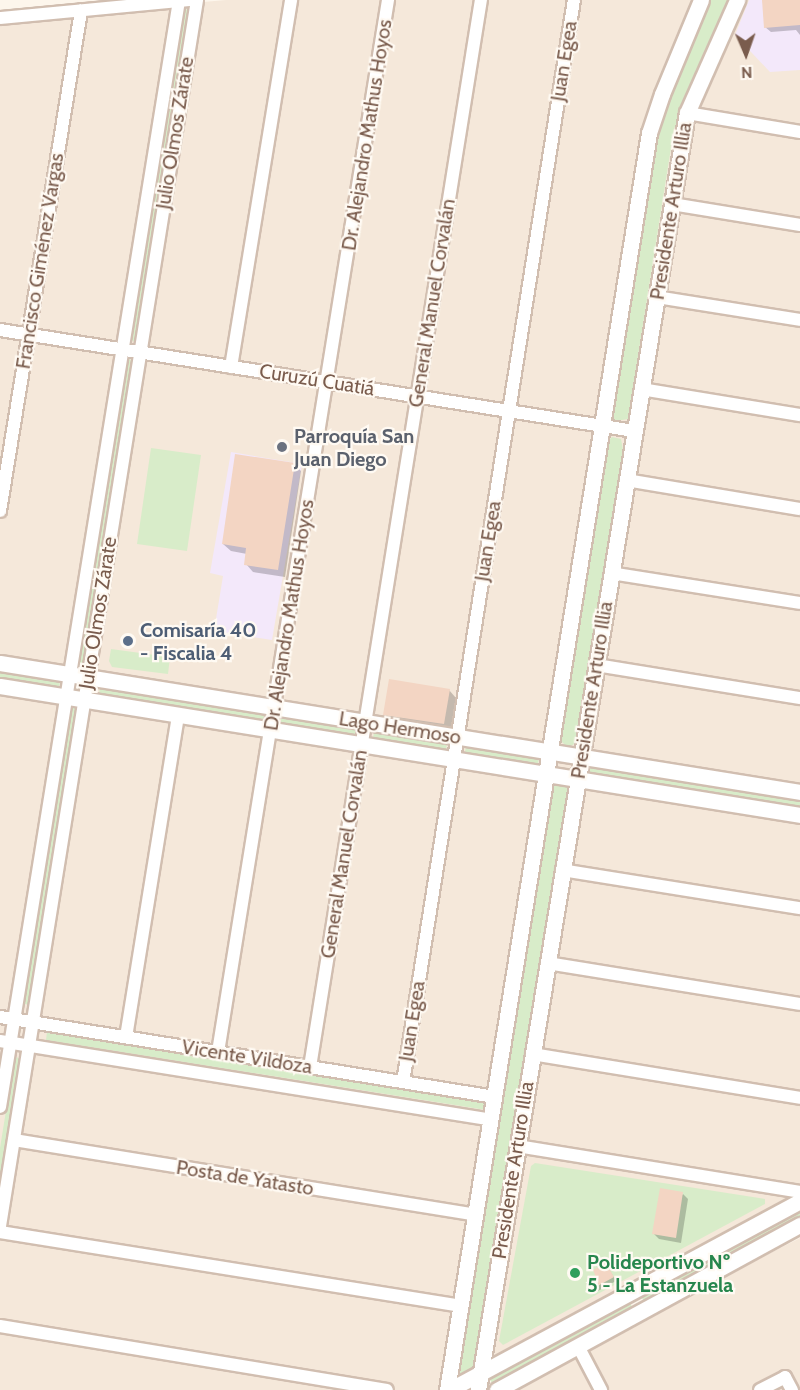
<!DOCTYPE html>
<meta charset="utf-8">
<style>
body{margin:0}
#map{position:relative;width:800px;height:1390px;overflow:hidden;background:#fdf6ec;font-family:Cabin,sans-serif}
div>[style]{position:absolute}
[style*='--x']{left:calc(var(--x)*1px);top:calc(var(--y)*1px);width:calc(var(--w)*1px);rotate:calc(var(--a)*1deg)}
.residential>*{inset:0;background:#f5e8da}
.education>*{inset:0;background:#f3e8fa}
.green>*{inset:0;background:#d8ecc9}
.shadow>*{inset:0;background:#0003}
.building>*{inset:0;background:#f3d5c3}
.roads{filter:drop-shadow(2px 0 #d1beb0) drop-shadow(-2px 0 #d1beb0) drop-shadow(0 2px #d1beb0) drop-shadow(0 -2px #d1beb0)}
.minor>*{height:12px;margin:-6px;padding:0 6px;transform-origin:6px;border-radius:6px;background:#fff}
.tertiary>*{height:15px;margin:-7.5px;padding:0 7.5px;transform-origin:7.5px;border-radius:7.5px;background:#fff}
.dots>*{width:16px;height:16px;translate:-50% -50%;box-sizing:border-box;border:3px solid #fffaf3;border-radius:50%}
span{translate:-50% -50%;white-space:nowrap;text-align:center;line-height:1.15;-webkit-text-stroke:4.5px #fffaf3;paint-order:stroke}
.street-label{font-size:20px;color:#7a5c4d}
.worship-label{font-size:20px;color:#5b616d;font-weight:700}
.left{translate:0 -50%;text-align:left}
.service-label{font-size:20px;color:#4e5e75;font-weight:700}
.leisure-label{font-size:20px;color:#27864d;font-weight:700}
.north{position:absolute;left:716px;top:24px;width:60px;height:60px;-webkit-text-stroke:4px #fffaf3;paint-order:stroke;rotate:178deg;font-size:16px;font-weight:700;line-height:24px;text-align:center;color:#7a5c4d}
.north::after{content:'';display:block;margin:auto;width:21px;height:27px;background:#7a5c4d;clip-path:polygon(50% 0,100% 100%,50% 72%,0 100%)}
</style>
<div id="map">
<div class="residential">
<i style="clip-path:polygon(226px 0,800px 0,800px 1201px,449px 1390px,0 1390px,0 20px)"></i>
<i style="clip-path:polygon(800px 1238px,800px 1390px,501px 1390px)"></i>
</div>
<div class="education">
<i style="clip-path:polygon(749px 0,800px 0,800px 70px,770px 72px,735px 35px)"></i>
<i style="clip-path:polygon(231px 452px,302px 464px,272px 640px,214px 631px,223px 576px,210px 573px)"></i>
</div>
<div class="green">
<i style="clip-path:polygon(709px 0,729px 0,674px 129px,628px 419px,616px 421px,610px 416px,654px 139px,664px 102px)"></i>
<i style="clip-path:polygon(186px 9px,191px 13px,136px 340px,134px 342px,130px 338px,183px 13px)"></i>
<i style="clip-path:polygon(130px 359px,132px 363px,85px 664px,82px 669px,79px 669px,126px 362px)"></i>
<i style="clip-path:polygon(612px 437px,621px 439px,623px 450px,577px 742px,568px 748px,560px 740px,606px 443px)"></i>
<i style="clip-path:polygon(151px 448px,201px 455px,187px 551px,137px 544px)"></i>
<i style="clip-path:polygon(111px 649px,170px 657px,168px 674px,112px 667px,109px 661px)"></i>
<i style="clip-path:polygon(0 671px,60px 681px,59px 687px,0 678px)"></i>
<i style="clip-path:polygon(100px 687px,265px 714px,264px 721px,99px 694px)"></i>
<i style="clip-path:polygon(72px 705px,77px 708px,31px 1005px,24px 1004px)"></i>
<i style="clip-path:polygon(281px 718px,357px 729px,356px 735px,281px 723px)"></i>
<i style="clip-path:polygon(374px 732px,447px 743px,446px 750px,373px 738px)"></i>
<i style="clip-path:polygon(466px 746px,539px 757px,538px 764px,465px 752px)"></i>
<i style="clip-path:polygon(589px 766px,800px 800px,800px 806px,588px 772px)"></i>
<i style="clip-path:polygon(555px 783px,566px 783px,569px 788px,475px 1369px,458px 1378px,456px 1370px,552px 787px)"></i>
<i style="clip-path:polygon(47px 1032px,487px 1102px,486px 1110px,46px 1040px)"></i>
<i style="clip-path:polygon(17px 1057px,21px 1061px,0 1190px,0 1148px,14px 1061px)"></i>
<i style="clip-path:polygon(535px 1163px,765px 1199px,765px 1204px,503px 1345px,499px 1341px,531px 1166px)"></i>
<i style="clip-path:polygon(800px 1208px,800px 1217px,644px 1301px,640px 1295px)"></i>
<i style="clip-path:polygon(629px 1302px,633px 1308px,492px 1383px,488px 1377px)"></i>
</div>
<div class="shadow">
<i style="clip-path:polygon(763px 0,800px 0,800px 35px,796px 30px,771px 32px,765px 27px)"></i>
<i style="clip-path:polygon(294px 464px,301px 471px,285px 577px,253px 572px,246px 564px,247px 554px,231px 551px,223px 544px)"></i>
<i style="clip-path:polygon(449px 690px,456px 698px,451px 731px,392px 722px,385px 714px)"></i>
<i style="clip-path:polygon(683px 1194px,688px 1199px,681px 1243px,659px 1239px,654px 1234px)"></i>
<i style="clip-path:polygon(609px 1269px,616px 1281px,598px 1291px,595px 1287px)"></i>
</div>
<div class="building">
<i style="clip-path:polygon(762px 0,800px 0,800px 25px,764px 28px)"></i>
<i style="clip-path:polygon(235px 454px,295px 463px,278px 570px,244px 565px,246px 548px,222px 544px)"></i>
<i style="clip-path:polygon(389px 679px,450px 689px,444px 724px,383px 715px)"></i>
<i style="clip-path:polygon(660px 1188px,683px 1192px,676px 1238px,652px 1234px)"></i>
<i style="clip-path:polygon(606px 1263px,614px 1277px,594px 1288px,590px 1280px,596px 1277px,593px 1270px)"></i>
</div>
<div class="roads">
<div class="minor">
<i style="--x:0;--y:18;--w:192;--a:-5.4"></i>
<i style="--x:687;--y:113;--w:115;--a:9.5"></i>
<i style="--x:672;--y:204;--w:130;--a:9.3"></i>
<i style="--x:657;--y:297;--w:145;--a:9.1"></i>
<i style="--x:0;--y:330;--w:642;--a:9.05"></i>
<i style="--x:231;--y:367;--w:372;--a:-80.7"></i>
<i style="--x:641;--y:389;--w:161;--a:9.3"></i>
<i style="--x:626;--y:480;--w:176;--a:9.5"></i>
<i style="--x:0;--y:511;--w:507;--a:-80.8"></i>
<i style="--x:611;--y:573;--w:191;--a:9"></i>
<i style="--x:596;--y:665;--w:207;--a:9.2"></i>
<i style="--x:562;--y:870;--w:241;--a:9.1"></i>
<i style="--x:547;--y:963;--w:256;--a:9.2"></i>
<i style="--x:0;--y:1017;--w:501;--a:9.18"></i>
<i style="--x:126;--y:1037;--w:326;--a:-80.8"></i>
<i style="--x:0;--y:1041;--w:497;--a:9.1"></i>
<i style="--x:218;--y:1052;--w:1066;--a:-80.82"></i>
<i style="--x:532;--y:1054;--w:272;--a:9.3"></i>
<i style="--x:310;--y:1067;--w:1081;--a:-80.9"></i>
<i style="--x:403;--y:1082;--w:1095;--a:-81.02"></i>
<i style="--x:0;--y:1107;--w:1120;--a:-80.81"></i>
<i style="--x:14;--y:1140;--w:467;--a:9.2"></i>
<i style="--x:517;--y:1146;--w:287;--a:9.2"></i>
<i style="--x:0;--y:1226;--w:1242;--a:-80.87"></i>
<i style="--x:0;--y:1232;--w:466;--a:9.1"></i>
<i style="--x:0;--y:1326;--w:392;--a:9.4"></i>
<i style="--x:578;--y:1346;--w:50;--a:62.4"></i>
<i style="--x:760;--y:1390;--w:28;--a:-27"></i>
<i style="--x:785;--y:1377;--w:15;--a:62"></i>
</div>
<div class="tertiary">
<i style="--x:0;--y:663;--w:810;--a:9.16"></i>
<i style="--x:0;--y:686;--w:810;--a:9.16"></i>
<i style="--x:447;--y:1390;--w:1273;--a:-80.87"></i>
<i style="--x:649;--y:133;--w:41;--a:-71.6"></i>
<i style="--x:662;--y:94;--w:102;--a:-67.5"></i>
<i style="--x:449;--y:1390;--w:399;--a:-28.3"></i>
<i style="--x:478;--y:1390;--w:1294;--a:-80.71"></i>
<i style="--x:687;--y:113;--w:124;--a:-66.1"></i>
<i style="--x:497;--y:1390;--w:345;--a:-28.6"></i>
</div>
</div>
<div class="dots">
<i style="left:282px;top:447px;background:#6b7280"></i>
<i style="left:128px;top:641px;background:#5c6f8a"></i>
<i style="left:575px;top:1273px;background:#2e9e5b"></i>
</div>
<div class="street-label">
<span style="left:564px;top:61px;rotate:-81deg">Juan Egea</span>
<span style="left:175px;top:133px;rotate:-81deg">Julio Olmos Zárate</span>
<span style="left:367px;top:135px;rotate:-81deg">Dr. Alejandro Mathus Hoyos</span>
<span style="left:671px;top:211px;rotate:-81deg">Presidente Arturo Illia</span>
<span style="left:40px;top:261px;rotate:-81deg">Francisco Giménez Vargas</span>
<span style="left:432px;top:303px;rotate:-81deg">General Manuel Corvalán</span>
<span style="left:317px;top:380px;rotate:9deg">Curuzú Cuatiá</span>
<span style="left:488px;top:541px;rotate:-81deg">Juan Egea</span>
<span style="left:98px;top:613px;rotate:-81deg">Julio Olmos Zárate</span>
<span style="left:289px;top:615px;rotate:-81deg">Dr. Alejandro Mathus Hoyos</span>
<span style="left:592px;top:690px;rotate:-81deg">Presidente Arturo Illia</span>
<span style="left:400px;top:728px;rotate:9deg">Lago Hermoso</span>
<span style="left:344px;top:854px;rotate:-81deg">General Manuel Corvalán</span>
<span style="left:412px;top:1021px;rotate:-81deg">Juan Egea</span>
<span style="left:247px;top:1057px;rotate:9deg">Vicente Vildoza</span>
<span style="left:513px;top:1170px;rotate:-81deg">Presidente Arturo Illia</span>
<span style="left:245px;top:1178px;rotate:9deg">Posta de Yatasto</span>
</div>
<div class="worship-label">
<span class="left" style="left:294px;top:448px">Parroquía San<br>Juan Diego</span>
</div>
<div class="service-label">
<span class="left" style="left:140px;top:642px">Comisaría 40<br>- Fiscalia 4</span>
</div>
<div class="leisure-label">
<span class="left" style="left:587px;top:1274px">Polideportivo Nº<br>5 - La Estanzuela</span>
</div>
<div class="north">N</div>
</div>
